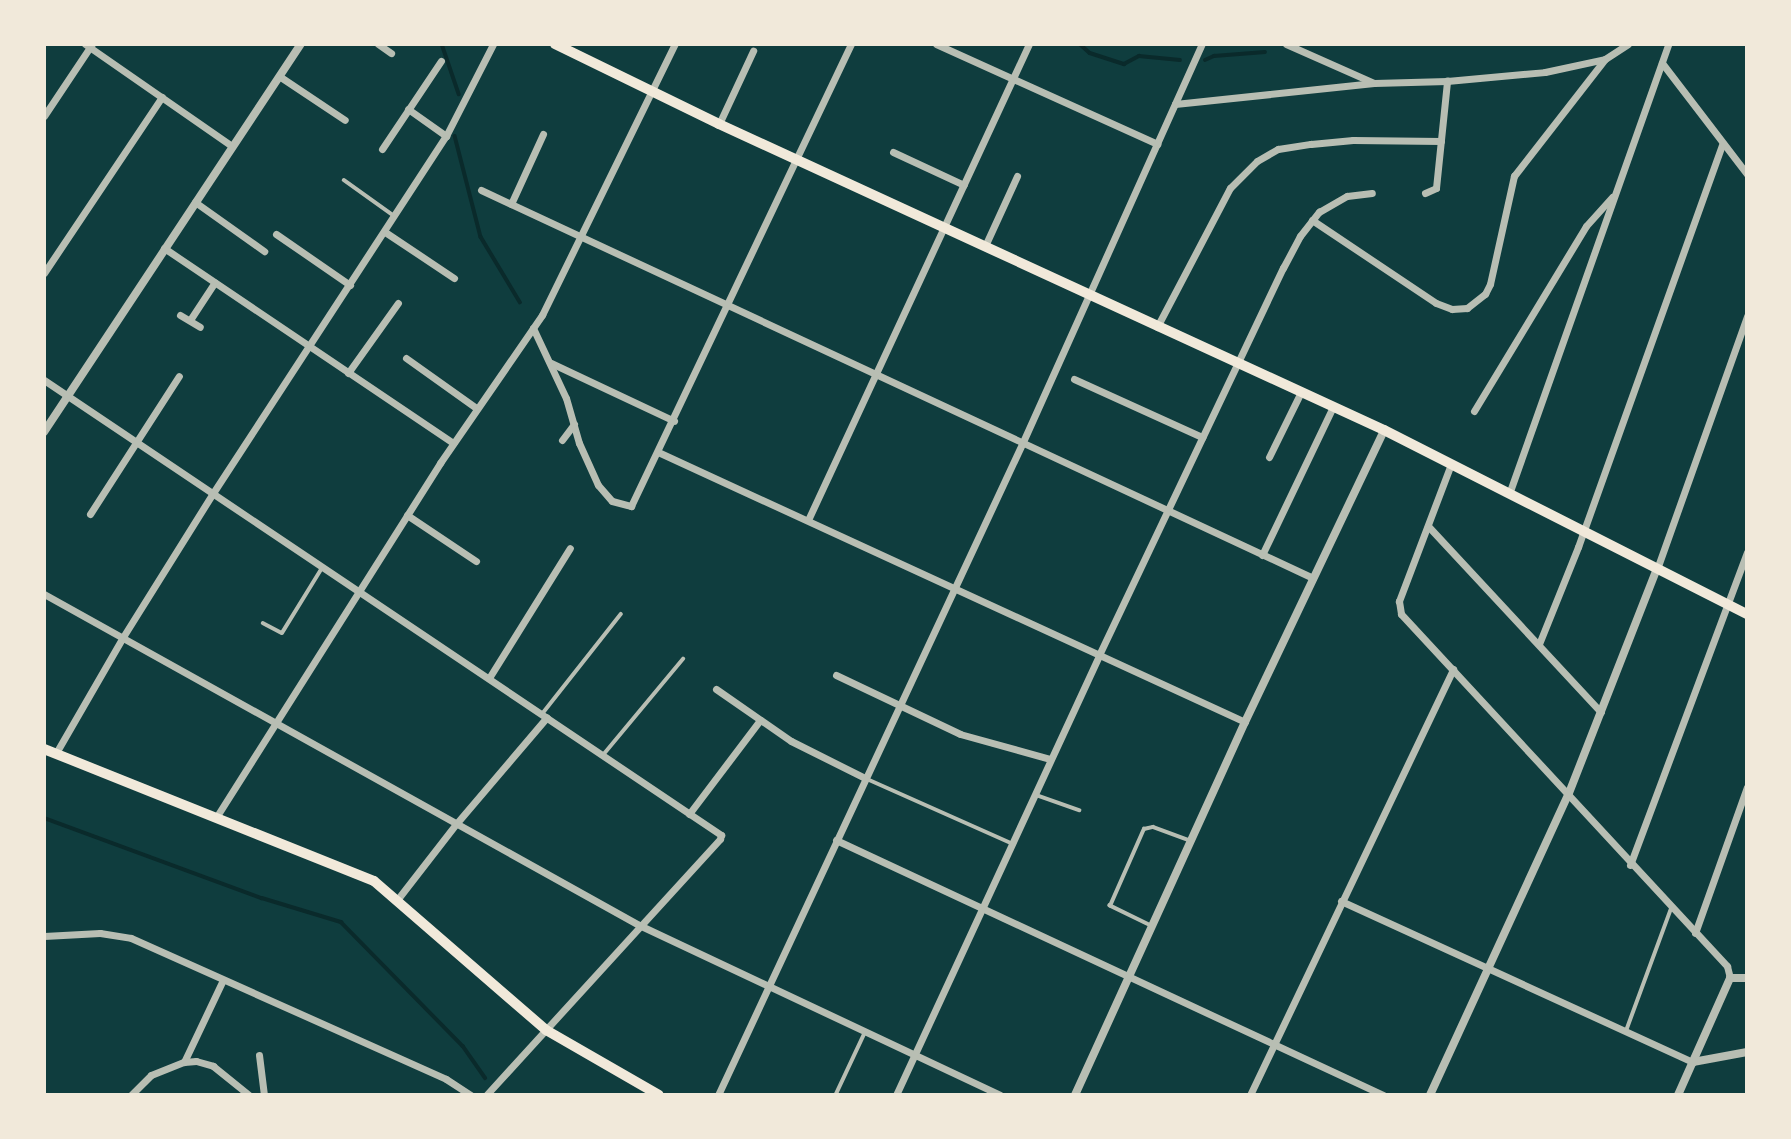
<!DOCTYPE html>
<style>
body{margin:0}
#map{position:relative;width:1791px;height:1139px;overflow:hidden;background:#0f3d3e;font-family:Bitter,serif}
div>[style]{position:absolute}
.stream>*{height:3.5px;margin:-1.75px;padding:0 1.75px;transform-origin:1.75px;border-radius:1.75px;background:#0a2a2b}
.service>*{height:3.5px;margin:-1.75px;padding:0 1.75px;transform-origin:1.75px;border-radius:1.75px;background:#b8beb3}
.minor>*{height:7px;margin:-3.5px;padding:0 3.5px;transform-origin:3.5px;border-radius:3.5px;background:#b8beb3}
.tertiary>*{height:8px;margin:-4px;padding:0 4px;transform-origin:4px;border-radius:4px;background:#b8beb3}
.secondary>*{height:10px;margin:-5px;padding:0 5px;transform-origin:5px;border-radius:5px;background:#f1e9da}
span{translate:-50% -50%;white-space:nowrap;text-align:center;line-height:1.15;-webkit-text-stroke:5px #f1e9da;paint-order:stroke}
.frame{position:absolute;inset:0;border:46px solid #f1e9da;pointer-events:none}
</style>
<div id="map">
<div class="stream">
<div style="left:442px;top:44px;width:53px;rotate:71.2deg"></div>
<div style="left:1080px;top:44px;width:13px;rotate:42deg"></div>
<div style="left:1090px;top:53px;width:36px;rotate:18deg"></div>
<div style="left:1124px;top:64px;width:17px;rotate:-28deg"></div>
<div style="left:1139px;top:56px;width:41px;rotate:5.6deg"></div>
<div style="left:1205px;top:60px;width:10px;rotate:-24deg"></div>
<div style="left:1214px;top:56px;width:51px;rotate:-4.5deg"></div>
<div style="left:455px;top:136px;width:104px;rotate:75.6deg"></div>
<div style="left:481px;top:237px;width:76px;rotate:59deg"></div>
<div style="left:44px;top:818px;width:232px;rotate:20.2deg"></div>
<div style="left:262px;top:898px;width:83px;rotate:16.9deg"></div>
<div style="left:341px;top:922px;width:174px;rotate:45.5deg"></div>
<div style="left:463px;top:1046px;width:39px;rotate:55deg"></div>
</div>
<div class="service">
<div style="left:344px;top:180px;width:60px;rotate:35.5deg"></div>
<div style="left:263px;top:623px;width:21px;rotate:28deg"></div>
<div style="left:282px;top:633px;width:76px;rotate:-58.4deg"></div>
<div style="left:542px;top:714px;width:127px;rotate:-51.7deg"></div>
<div style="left:603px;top:755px;width:125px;rotate:-50.2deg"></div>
<div style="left:865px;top:778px;width:160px;rotate:24deg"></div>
<div style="left:1036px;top:795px;width:46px;rotate:19.2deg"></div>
<div style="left:1151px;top:926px;width:46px;rotate:-154deg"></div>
<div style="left:1110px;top:906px;width:84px;rotate:-66.2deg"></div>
<div style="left:1144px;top:829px;width:9px;rotate:-13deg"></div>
<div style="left:1153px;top:827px;width:40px;rotate:20.2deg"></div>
<div style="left:1626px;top:1031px;width:130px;rotate:-69.8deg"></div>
<div style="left:836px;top:1094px;width:68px;rotate:-64.9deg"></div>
</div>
<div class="minor">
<div style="left:85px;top:44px;width:179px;rotate:34.8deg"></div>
<div style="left:378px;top:44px;width:16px;rotate:35deg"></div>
<div style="left:936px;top:44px;width:243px;rotate:24.3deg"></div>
<div style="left:1286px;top:44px;width:96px;rotate:23.9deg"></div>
<div style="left:1662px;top:63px;width:140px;rotate:52.6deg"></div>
<div style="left:279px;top:76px;width:79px;rotate:33.7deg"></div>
<div style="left:1175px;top:104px;width:200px;rotate:-6deg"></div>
<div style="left:1374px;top:83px;width:73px;rotate:-1.6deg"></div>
<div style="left:1447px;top:81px;width:98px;rotate:-5.2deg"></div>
<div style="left:1545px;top:72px;width:61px;rotate:-12.2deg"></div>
<div style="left:408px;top:109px;width:47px;rotate:35.4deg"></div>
<div style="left:44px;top:116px;width:87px;rotate:-56.3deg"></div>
<div style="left:719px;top:124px;width:81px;rotate:-65deg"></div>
<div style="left:382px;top:149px;width:106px;rotate:-56.2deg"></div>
<div style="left:893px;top:152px;width:78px;rotate:24.9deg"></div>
<div style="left:481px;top:190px;width:918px;rotate:25deg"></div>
<div style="left:1425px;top:193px;width:12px;rotate:-24deg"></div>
<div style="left:1436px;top:188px;width:108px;rotate:-84.1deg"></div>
<div style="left:195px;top:202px;width:85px;rotate:35.4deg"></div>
<div style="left:511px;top:204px;width:77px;rotate:-65.4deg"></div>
<div style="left:1312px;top:220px;width:149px;rotate:33.8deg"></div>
<div style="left:1436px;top:303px;width:17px;rotate:21deg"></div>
<div style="left:1452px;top:309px;width:15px;rotate:-4deg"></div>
<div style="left:1467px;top:308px;width:23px;rotate:-38deg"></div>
<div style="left:1485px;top:294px;width:11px;rotate:-63deg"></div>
<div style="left:1490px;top:284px;width:111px;rotate:-77.5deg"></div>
<div style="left:1514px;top:176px;width:148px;rotate:-52.1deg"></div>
<div style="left:1605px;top:59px;width:27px;rotate:-33deg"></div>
<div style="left:385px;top:232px;width:83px;rotate:33.7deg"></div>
<div style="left:276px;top:234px;width:90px;rotate:34.6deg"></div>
<div style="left:985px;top:246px;width:77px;rotate:-65.4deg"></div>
<div style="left:164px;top:248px;width:349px;rotate:34deg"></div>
<div style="left:44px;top:273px;width:212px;rotate:-56.2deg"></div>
<div style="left:180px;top:315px;width:23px;rotate:31deg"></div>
<div style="left:190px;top:320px;width:45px;rotate:-56.7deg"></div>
<div style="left:1157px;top:327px;width:157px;rotate:-62.3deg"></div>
<div style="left:1230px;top:188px;width:38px;rotate:-45deg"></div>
<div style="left:1257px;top:161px;width:24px;rotate:-30deg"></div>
<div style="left:1278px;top:149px;width:33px;rotate:-9deg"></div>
<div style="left:1311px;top:144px;width:42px;rotate:-5.4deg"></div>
<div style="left:1353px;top:140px;width:88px;rotate:0.7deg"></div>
<div style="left:533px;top:328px;width:77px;rotate:64.8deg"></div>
<div style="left:566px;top:398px;width:47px;rotate:73.9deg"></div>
<div style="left:579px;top:443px;width:46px;rotate:65.7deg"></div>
<div style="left:598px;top:485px;width:21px;rotate:49deg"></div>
<div style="left:612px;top:501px;width:20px;rotate:15deg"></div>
<div style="left:631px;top:506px;width:512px;rotate:-64.54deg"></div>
<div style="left:406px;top:358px;width:86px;rotate:35.5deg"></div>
<div style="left:551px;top:363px;width:136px;rotate:25.2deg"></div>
<div style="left:348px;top:373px;width:86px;rotate:-54.5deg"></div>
<div style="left:1074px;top:379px;width:141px;rotate:24.4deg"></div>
<div style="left:44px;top:380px;width:816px;rotate:33.9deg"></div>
<div style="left:721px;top:835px;width:4px;rotate:104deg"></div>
<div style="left:720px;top:839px;width:347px;rotate:132.4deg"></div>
<div style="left:1474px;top:411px;width:216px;rotate:-58.8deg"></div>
<div style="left:1586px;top:226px;width:39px;rotate:-48deg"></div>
<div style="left:562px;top:440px;width:20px;rotate:-53deg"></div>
<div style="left:658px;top:452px;width:646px;rotate:24.7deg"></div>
<div style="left:1269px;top:457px;width:72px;rotate:-63.8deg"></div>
<div style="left:1451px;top:464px;width:147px;rotate:110.8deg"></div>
<div style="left:1399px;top:601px;width:13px;rotate:81deg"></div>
<div style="left:1401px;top:614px;width:480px;rotate:47.2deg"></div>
<div style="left:1727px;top:966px;width:12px;rotate:76deg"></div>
<div style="left:1509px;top:494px;width:477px;rotate:-70.5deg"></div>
<div style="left:90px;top:514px;width:164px;rotate:-57.2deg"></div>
<div style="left:407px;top:515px;width:83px;rotate:33.7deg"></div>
<div style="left:808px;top:520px;width:525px;rotate:-65.1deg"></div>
<div style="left:1428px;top:526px;width:254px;rotate:47.1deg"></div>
<div style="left:1262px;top:555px;width:164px;rotate:-64.4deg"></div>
<div style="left:1657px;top:569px;width:269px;rotate:-70.4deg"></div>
<div style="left:44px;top:594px;width:681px;rotate:29.09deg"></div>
<div style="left:639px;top:925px;width:399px;rotate:25.2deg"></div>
<div style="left:1539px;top:644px;width:105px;rotate:-68.1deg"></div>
<div style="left:1578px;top:547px;width:429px;rotate:-70.3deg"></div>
<div style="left:836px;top:675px;width:137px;rotate:25.4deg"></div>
<div style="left:960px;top:734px;width:93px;rotate:15.5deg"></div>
<div style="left:489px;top:678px;width:153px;rotate:-58.1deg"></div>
<div style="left:716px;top:689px;width:91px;rotate:34.7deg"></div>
<div style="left:791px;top:741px;width:83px;rotate:26.6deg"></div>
<div style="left:56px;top:753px;width:134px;rotate:-60deg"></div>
<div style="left:123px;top:637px;width:170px;rotate:-58deg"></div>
<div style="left:213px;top:493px;width:426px;rotate:-56.9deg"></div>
<div style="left:446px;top:136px;width:103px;rotate:-62.9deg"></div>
<div style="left:689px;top:814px;width:118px;rotate:-52.9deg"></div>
<div style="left:217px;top:816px;width:418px;rotate:-57.7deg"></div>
<div style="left:440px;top:463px;width:180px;rotate:-55.4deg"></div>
<div style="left:542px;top:315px;width:302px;rotate:-63.9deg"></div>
<div style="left:836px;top:840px;width:604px;rotate:24.99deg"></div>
<div style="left:1630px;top:865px;width:334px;rotate:-69.5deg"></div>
<div style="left:397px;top:900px;width:96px;rotate:-52.2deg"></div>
<div style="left:456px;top:824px;width:140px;rotate:-49.6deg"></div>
<div style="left:1341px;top:901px;width:387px;rotate:24.6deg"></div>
<div style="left:1695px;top:933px;width:155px;rotate:-70.4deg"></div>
<div style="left:44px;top:936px;width:56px;rotate:-3.1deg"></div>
<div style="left:100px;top:933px;width:31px;rotate:9deg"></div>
<div style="left:131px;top:938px;width:345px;rotate:24.1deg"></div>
<div style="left:446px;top:1079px;width:30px;rotate:33deg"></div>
<div style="left:259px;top:1055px;width:40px;rotate:82.9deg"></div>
<div style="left:184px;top:1062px;width:91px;rotate:-64.6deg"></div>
<div style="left:131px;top:1095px;width:28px;rotate:-45deg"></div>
<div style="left:151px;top:1075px;width:35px;rotate:-22deg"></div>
<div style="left:184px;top:1062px;width:12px;rotate:-5deg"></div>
<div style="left:196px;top:1061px;width:18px;rotate:16deg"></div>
<div style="left:213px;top:1066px;width:46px;rotate:38.9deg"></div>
<div style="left:718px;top:1095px;width:718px;rotate:-64.97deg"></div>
<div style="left:1022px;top:444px;width:439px;rotate:-65.8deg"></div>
<div style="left:896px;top:1095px;width:485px;rotate:-65.2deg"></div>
<div style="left:1099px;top:655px;width:429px;rotate:-64.6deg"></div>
<div style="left:1283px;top:268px;width:36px;rotate:-62deg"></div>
<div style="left:1300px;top:236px;width:31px;rotate:-52deg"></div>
<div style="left:1319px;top:212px;width:32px;rotate:-30deg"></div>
<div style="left:1347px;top:196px;width:25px;rotate:-7deg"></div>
<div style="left:1250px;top:1095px;width:472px;rotate:-64.5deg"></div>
</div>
<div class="tertiary">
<div style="left:44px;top:432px;width:465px;rotate:-56.5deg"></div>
<div style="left:1693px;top:1062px;width:55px;rotate:-10.5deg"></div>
<div style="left:1075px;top:1095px;width:410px;rotate:-65.5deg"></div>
<div style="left:1245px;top:722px;width:323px;rotate:-64.5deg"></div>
<div style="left:1430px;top:1095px;width:332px;rotate:-65.3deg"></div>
<div style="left:1569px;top:793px;width:241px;rotate:-68.6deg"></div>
<div style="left:1678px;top:1095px;width:128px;rotate:-66deg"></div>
<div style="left:1730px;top:978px;width:17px"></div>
</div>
<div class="secondary">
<div style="left:555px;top:44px;width:182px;rotate:26deg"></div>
<div style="left:719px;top:124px;width:732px;rotate:24.71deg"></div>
<div style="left:1384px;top:430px;width:407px;rotate:26.9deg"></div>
<div style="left:44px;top:749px;width:355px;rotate:21.8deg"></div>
<div style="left:374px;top:881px;width:228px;rotate:40.9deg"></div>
<div style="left:546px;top:1030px;width:130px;rotate:29.9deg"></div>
</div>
<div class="frame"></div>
</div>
